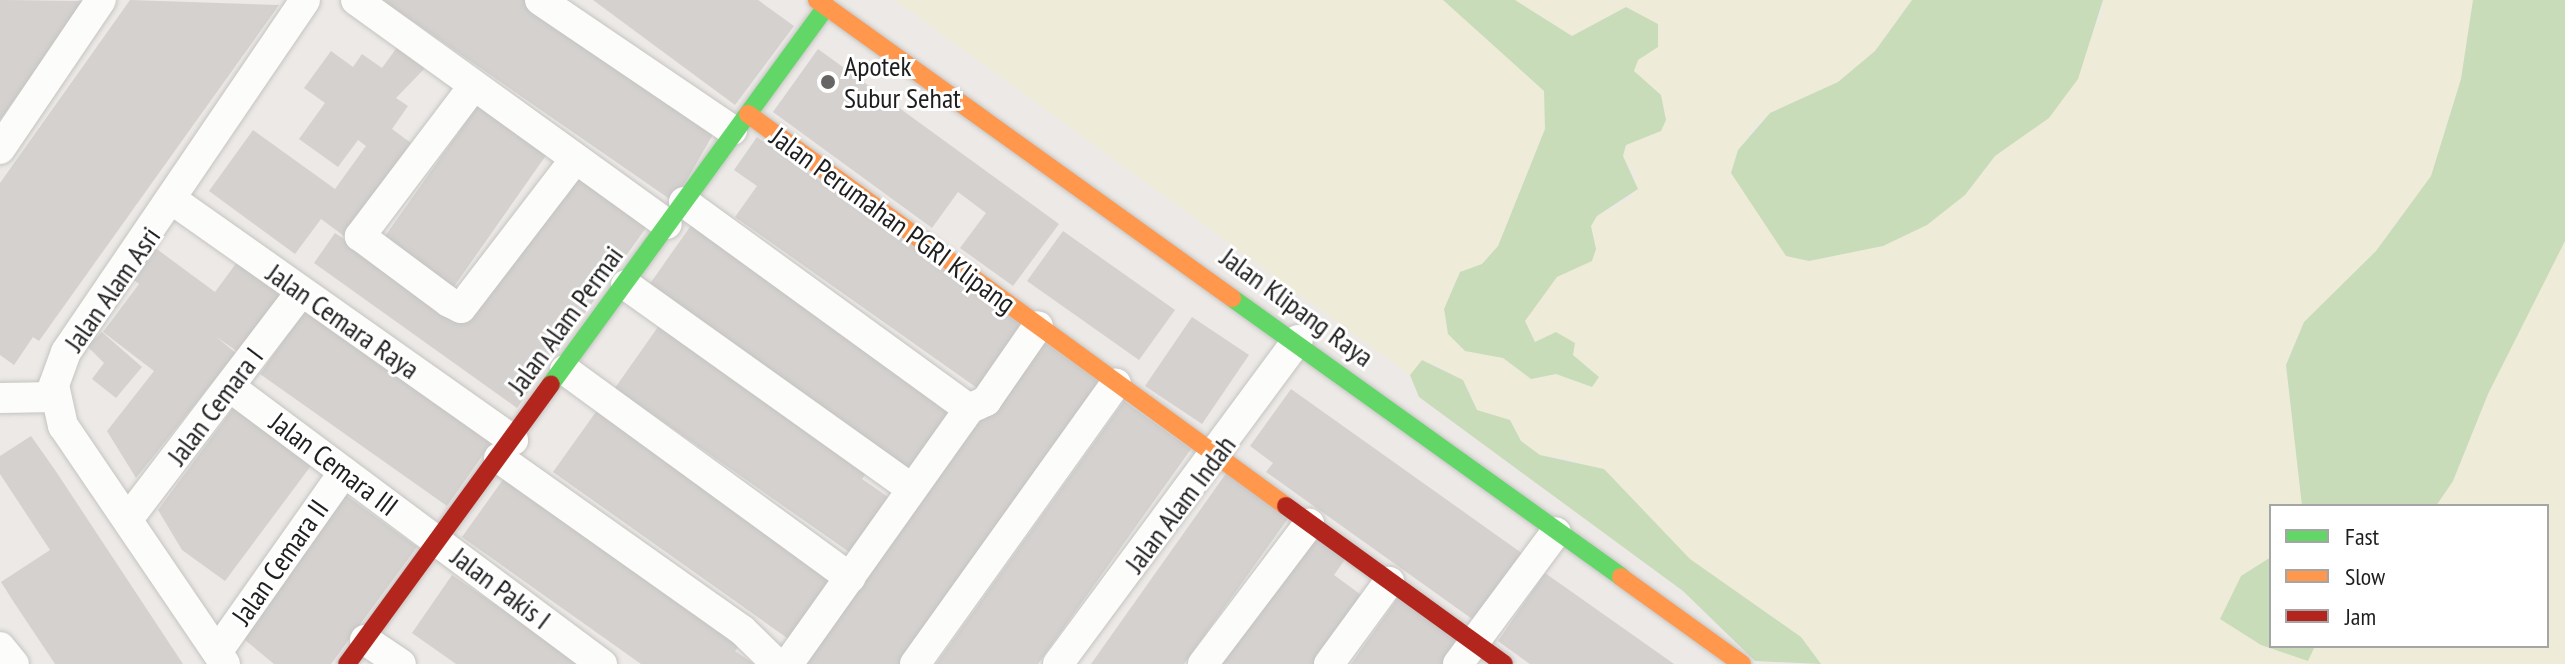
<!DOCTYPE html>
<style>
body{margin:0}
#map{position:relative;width:2565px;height:664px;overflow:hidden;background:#ece9e6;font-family:"PT Sans Narrow",sans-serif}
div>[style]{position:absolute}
.farmland>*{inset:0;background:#eeecd8}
.forest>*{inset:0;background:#c9dcb9}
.building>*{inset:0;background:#d4d1cf}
.roads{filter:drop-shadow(0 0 2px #c5c4c2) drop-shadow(0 0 2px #c5c4c2)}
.street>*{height:30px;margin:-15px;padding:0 15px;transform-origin:15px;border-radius:15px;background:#fcfcfb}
.fast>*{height:18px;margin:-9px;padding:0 9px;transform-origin:9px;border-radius:9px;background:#63d668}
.slow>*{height:18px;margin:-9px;padding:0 9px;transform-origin:9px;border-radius:9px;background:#ff974d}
.jam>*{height:18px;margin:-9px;padding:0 9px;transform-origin:9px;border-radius:9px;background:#b3261e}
.dots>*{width:22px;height:22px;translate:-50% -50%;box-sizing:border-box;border:4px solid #fff;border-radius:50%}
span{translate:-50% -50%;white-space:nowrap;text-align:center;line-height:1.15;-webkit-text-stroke:6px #fff;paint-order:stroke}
.poi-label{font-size:28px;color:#1e1e1e}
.left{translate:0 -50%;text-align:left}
.street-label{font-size:28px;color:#1e1e1e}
.legend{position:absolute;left:2269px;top:504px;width:280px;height:144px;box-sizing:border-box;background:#fff;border:2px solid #a5a5a5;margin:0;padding:10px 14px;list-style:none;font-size:24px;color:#1e1e1e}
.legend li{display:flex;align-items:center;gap:16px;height:40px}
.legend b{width:40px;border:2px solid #a5a5a5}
</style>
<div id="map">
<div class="farmland">
<div style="clip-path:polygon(895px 0,1443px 0,1544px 90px,1545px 129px,1498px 246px,1482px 264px,1465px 351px,1503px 358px,1531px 379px,1556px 374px,1592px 386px,1535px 342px,1525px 321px,1557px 277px,1592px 261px,1591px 226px,1597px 216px,1631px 198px,1636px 177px,1623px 157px,1626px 145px,1661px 131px,1661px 95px,1634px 71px,1638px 60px,1658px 47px,1572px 36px,1515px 0,1912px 0,1875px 51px,1838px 82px,1770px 113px,1752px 129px,1731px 173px,1965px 195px,1995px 156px,2049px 118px,2102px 13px,2103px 0,2473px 0,2461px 79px,2431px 176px,2376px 251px,2304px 322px,2286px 365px,2302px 506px,2271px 506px,2271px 557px,2241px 576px,2261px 645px,2308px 660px,2315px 646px,2547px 646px,2547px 506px,2436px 506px,2453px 481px,2488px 394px,2565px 241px,2565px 664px,1821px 664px,1801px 637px,1690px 559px,1622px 488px,1574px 459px,1540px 455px,1521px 441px,1510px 420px,1477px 410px,1469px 389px,1441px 367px,1422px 360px,1410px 375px)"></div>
</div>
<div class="forest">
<div style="clip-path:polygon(1443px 0,1515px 0,1572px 36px,1626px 7px,1658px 24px,1658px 47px,1638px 60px,1634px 71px,1661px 95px,1666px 120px,1661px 131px,1626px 145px,1623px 156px,1638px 189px,1597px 216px,1591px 226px,1596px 249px,1592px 261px,1557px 277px,1525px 321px,1535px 342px,1556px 332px,1575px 343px,1573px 355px,1599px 377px,1592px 387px,1556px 374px,1531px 379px,1503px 358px,1465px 351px,1448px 334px,1444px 309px,1460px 272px,1482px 264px,1498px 246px,1545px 129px,1544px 91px)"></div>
<div style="clip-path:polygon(1912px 0,2103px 0,2078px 79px,2049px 118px,1995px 156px,1965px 195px,1927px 225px,1883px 246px,1809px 261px,1786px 256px,1731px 173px,1738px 150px,1770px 113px,1838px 82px,1875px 51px)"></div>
<div style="clip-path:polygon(2473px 0,2565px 0,2565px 241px,2488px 394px,2453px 481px,2436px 506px,2302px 506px,2286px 365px,2304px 322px,2376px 251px,2431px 176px,2461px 79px)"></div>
<div style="clip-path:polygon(1422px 360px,1463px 380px,1477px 410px,1510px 420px,1521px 441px,1540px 455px,1604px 469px,1690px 559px,1801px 637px,1821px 664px,1755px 661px,1683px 591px,1419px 397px,1410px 375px)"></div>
<div style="clip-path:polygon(2271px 557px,2271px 646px,2315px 646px,2308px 661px,2261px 645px,2220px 619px,2241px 576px)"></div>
</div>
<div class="building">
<div style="clip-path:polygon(0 0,85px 1px,0 120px)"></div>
<div style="clip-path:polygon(130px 0,279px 5px,39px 341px,33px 337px,14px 365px,0 355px,0 183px)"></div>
<div style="clip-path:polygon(382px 0,525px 0,715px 131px,674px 202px)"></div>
<div style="clip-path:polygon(593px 0,758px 0,794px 26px,735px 105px)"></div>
<div style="clip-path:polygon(398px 46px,426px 67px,396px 98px,408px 106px,392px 129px,411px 143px,344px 236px,321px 219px,295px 254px,209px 191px,253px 130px,335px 189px,366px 146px,358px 140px,338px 167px,299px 139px,325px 103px,304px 88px,331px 51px,353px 67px,362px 54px,382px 68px)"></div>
<div style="clip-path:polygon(818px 49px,1059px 224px,1013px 286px,960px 248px,986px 213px,958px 192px,932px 228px,773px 112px)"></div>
<div style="clip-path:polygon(480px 102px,549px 151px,453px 288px,383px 239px)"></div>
<div style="clip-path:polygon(757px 137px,1022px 324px,977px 388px,735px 217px,757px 186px,734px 170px)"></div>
<div style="clip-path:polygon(574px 172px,648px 225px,517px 408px,314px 263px,335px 233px,467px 322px)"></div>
<div style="clip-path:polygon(692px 224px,955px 410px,909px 474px,647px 288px)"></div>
<div style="clip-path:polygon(1063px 231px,1175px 310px,1139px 360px,1027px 281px)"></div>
<div style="clip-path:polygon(154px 247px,215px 292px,243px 254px,287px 287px,238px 352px,215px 336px,236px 353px,136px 478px,107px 431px,154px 371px,103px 332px,139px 284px,131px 278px)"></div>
<div style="clip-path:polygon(305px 310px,492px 442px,447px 506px,260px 374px)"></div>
<div style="clip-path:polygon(1192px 317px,1249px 355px,1202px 424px,1145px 386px)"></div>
<div style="clip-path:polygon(660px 324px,869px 470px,862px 479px,891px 499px,852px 554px,615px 388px)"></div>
<div style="clip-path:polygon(102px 332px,142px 367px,116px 398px,92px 379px,104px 363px,87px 346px)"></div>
<div style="clip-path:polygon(1037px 337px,1104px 385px,905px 664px,803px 664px)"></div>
<div style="clip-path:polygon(1291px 389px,1523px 554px,1475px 621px,1266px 472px,1273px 463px,1250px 446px)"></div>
<div style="clip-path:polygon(1124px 401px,1191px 449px,1038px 664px,936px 664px)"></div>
<div style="clip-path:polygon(238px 402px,316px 459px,225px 581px,182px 550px,158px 510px)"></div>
<div style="clip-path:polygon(598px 409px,832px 580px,790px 640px,553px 472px)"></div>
<div style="clip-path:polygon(31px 436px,55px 470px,183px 664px,55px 664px,13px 601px,1px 582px,50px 550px,0 474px,0 456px)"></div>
<div style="clip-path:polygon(1227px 472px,1289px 517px,1184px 664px,1091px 664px)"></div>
<div style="clip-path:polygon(507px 474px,743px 640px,735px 651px,754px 664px,641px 664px,462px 537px)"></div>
<div style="clip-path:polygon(343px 493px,417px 547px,331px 664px,274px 664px,239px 635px)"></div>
<div style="clip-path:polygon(1315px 535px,1346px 558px,1334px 575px,1364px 597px,1315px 664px,1221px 664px)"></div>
<div style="clip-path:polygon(1545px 573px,1674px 664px,1530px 664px,1498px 641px)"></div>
<div style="clip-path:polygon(452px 575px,582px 664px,456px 664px,412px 633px)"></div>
<div style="clip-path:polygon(1398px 598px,1460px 643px,1444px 664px,1351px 664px)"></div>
</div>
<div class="roads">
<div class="street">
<div style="left:356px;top:0;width:383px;rotate:35.8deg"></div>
<div style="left:540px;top:0;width:232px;rotate:34.1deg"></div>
<div style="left:472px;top:88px;width:186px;rotate:127.1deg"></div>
<div style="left:360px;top:236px;width:111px;rotate:36.6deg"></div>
<div style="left:449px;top:302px;width:13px;rotate:27deg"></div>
<div style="left:461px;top:308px;width:185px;rotate:-52.5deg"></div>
<div style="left:0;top:149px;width:180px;rotate:-55.9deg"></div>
<div style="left:174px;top:201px;width:415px;rotate:35.2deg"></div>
<div style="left:684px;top:202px;width:352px;rotate:36deg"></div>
<div style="left:626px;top:285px;width:350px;rotate:35.5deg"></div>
<div style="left:565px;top:370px;width:353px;rotate:36.1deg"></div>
<div style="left:230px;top:387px;width:464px;rotate:36.7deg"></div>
<div style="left:0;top:398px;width:54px;rotate:-1.1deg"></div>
<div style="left:499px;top:458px;width:298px;rotate:35.3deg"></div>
<div style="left:742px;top:630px;width:49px;rotate:44.2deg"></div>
<div style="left:128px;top:519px;width:285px;rotate:-52.7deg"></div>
<div style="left:365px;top:640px;width:43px;rotate:33.7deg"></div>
<div style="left:0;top:647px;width:22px;rotate:51deg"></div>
<div style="left:217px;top:652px;width:220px;rotate:-54.8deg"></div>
<div style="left:225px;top:664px;width:288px;rotate:-124.2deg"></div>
<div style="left:63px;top:426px;width:42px;rotate:-102.4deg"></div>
<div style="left:54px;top:385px;width:35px;rotate:-70deg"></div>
<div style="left:66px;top:352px;width:425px;rotate:-55.8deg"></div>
<div style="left:788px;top:664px;width:313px;rotate:-54.6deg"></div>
<div style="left:969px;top:409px;width:19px;rotate:-25deg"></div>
<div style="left:986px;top:401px;width:91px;rotate:-55.3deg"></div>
<div style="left:915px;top:664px;width:345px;rotate:-54.4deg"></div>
<div style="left:1058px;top:664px;width:403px;rotate:-53.5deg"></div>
<div style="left:1203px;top:664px;width:176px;rotate:-52.9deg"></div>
<div style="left:1329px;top:664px;width:102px;rotate:-53.8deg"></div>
<div style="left:1458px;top:664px;width:164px;rotate:-53.4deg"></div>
</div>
<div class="fast">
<div style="left:1232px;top:298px;width:479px;rotate:35.6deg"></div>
<div style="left:551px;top:384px;width:467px;rotate:-53.9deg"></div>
</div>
<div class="slow">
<div style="left:817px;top:0;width:511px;rotate:35.68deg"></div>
<div style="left:748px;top:114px;width:666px;rotate:36.08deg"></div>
<div style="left:1621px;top:577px;width:149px;rotate:35.7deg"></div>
</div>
<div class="jam">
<div style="left:1286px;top:506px;width:269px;rotate:35.9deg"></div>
<div style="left:347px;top:664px;width:346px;rotate:-53.9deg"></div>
</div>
</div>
<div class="dots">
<div style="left:828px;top:82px;background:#666564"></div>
</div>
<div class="poi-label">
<span class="left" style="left:844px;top:82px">Apotek<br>Subur Sehat</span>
</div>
<div class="street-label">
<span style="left:893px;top:220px;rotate:36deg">Jalan Perumahan PGRI Klipang</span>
<span style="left:112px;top:289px;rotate:-55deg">Jalan Alam Asri</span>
<span style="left:1297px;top:307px;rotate:36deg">Jalan Klipang Raya</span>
<span style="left:565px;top:320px;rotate:-54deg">Jalan Alam Permai</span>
<span style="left:343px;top:321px;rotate:35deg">Jalan Cemara Raya</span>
<span style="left:215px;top:406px;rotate:-53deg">Jalan Cemara I</span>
<span style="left:334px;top:464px;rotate:37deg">Jalan Cemara III</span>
<span style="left:1180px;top:504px;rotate:-53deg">Jalan Alam Indah</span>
<span style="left:280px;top:562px;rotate:-55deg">Jalan Cemara II</span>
<span style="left:501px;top:588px;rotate:37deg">Jalan Pakis I</span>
</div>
<ul class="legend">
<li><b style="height:10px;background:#63d668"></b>Fast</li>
<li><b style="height:10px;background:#ff974d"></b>Slow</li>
<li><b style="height:10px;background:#b3261e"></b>Jam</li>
</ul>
</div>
